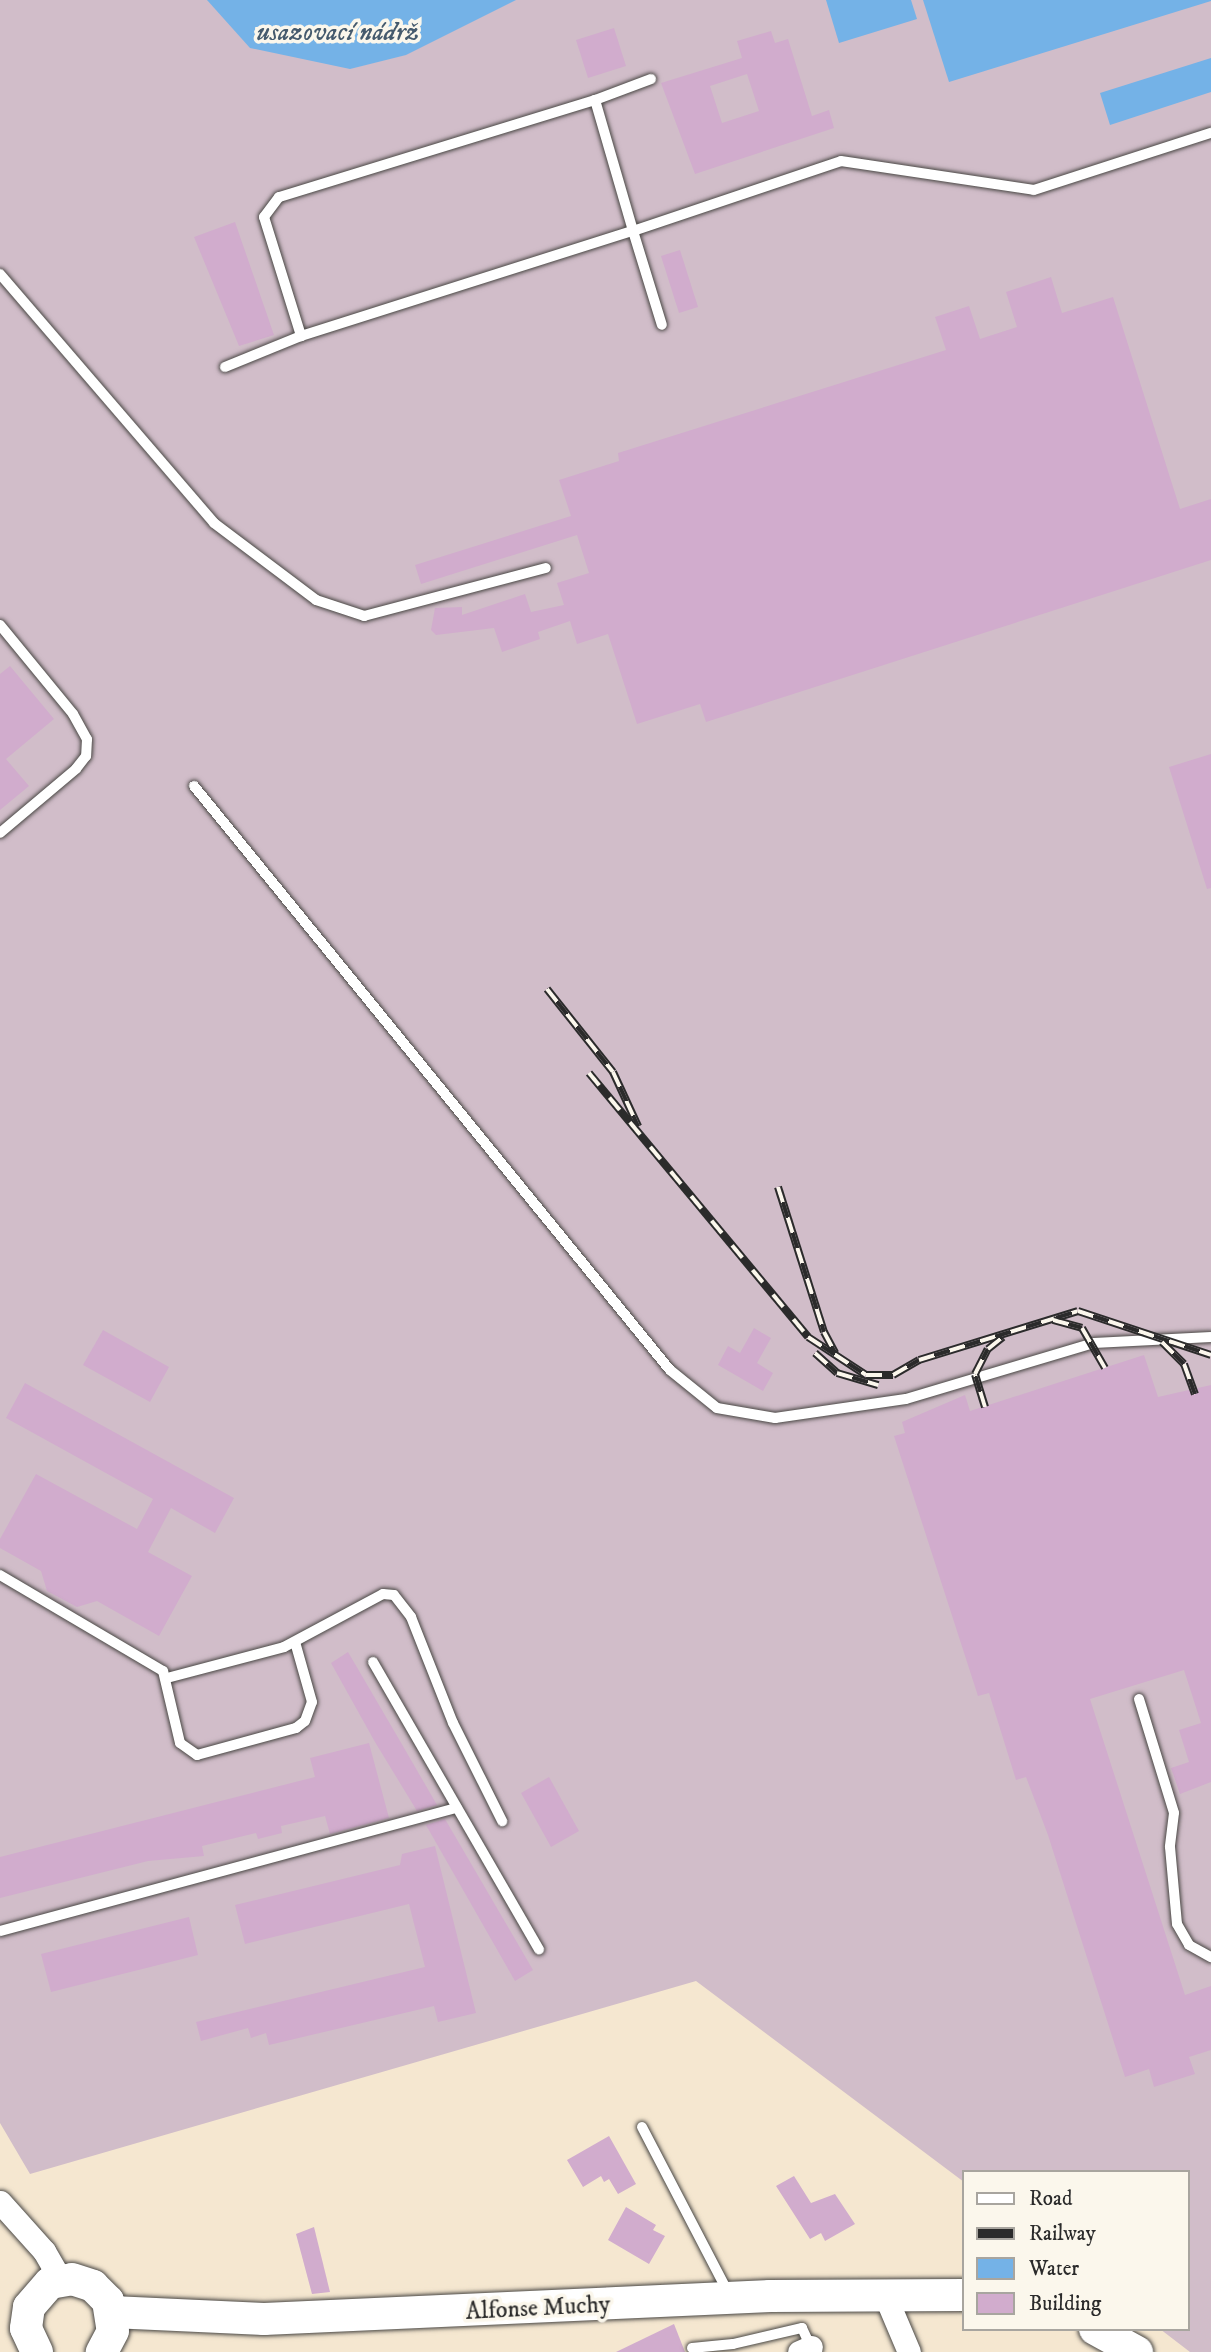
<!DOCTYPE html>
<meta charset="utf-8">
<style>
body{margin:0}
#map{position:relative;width:1211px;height:2352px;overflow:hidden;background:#f5e7d0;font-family:"IM FELL DW Pica",serif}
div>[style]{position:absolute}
.industrial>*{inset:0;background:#d1bdc9}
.water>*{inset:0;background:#74b2e7}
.building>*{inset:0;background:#d1accd}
.roads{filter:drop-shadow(0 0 2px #494744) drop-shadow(0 0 2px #494744)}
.lane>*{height:10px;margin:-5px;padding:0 5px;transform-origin:5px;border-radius:5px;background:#fff}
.street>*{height:23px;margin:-11.5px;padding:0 11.5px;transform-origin:11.5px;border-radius:11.5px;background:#fff}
.secondary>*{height:32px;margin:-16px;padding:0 16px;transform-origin:16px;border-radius:16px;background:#fff}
.rail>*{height:8px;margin-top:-4px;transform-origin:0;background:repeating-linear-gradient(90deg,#fbf7ec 0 16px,#2b2b2b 0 32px);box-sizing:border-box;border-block:2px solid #2b2b2b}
span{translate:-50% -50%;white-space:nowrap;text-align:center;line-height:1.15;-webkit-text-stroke:7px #fbf7ec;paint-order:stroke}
.street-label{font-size:24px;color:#2b2b2b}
.water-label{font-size:26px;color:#455a6d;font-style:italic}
.legend{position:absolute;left:962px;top:2170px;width:228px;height:161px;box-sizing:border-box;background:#fbf7ec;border:2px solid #a8a59f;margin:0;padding:9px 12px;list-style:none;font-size:21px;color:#2b2b2b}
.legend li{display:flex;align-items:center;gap:14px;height:35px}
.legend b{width:35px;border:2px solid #a8a59f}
</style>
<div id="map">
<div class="industrial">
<div style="clip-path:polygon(0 0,1211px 0,1211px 2352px,1190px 2352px,1160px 2329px,1188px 2329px,1188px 2172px,964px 2172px,964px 2182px,696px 1981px,30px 2174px,0 2123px)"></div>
</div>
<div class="water">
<div style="clip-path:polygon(207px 0,516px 0,406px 55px,350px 69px,250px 48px)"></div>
<div style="clip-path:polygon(826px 0,911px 0,917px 19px,839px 43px)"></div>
<div style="clip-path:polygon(923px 0,1211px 0,1211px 1px,949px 82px)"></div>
<div style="clip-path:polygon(1211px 58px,1211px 92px,1110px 125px,1100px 93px)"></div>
</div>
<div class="building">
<div style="clip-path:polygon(614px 28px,626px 66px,588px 78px,576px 40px)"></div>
<div style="clip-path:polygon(evenodd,771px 31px,775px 43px,788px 39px,812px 116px,829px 110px,834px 128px,695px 174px,661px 83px,742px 58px,737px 41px,771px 31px,747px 74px,759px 111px,722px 123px,710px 86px,747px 74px)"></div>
<div style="clip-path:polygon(235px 222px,274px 335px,239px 346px,194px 237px)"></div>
<div style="clip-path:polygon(680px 250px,698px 307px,679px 313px,661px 256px)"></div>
<div style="clip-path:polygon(1051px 277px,1062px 313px,1113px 297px,1180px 509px,1211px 499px,1211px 560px,706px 722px,700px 704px,637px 724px,608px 634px,577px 644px,570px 621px,538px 632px,540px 639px,502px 652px,494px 628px,436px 635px,431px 630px,435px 608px,462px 607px,462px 615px,525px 594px,531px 612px,564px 605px,557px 583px,589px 573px,577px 535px,421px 584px,415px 565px,571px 516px,559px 480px,619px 461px,618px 453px,946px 350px,935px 317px,969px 306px,980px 339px,1017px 327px,1006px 292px)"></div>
<div style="clip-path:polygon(10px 666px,54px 719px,6px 759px,29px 786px,0 810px,0 674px)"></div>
<div style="clip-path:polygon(1211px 754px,1211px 888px,1207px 889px,1169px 767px)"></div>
<div style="clip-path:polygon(754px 1328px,771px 1338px,757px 1363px,773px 1373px,763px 1391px,718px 1365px,728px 1346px,740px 1353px)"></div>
<div style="clip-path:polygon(103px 1330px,169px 1367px,150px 1402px,83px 1365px)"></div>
<div style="clip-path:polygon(1144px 1355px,1158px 1397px,1211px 1385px,1211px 1782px,1180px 1794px,1171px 1768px,1189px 1762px,1179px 1730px,1201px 1723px,1184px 1670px,1090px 1699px,1185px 1995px,1211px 1986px,1211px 2050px,1189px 2057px,1195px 2074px,1154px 2087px,1149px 2069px,1125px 2077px,1048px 1835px,1026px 1777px,1016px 1780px,989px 1693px,978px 1696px,894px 1436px,905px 1433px,902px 1422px,965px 1395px,970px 1411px)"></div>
<div style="clip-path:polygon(25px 1383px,234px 1498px,215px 1533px,171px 1508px,148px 1552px,192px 1576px,159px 1636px,97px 1601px,77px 1607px,47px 1591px,41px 1571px,0 1548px,0 1539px,36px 1474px,137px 1529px,153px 1499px,6px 1418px)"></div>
<div style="clip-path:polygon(348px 1652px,400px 1741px,437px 1805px,417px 1811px,375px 1742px,331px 1663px)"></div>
<div style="clip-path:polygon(369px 1743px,389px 1818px,330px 1834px,325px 1816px,281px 1826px,282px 1833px,258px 1839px,256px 1833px,202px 1846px,204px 1856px,148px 1861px,0 1898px,0 1857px,315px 1777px,310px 1758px)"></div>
<div style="clip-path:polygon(549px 1777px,579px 1831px,551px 1847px,521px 1793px)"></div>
<div style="clip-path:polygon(445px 1819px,533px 1970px,515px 1981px,426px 1825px)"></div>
<div style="clip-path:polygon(435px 1846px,476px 2013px,438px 2022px,434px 2006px,269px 2045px,266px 2033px,251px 2038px,248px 2028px,201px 2041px,196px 2022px,425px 1967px,409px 1904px,245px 1944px,235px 1905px,400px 1865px,402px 1854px)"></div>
<div style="clip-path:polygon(189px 1917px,198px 1955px,51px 1992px,41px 1954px)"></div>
<div style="clip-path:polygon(609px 2136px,636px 2184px,618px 2194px,609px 2179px,604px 2182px,601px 2176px,583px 2187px,567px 2160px)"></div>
<div style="clip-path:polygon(794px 2176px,811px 2203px,835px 2194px,855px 2224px,825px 2241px,821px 2233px,810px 2239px,776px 2186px)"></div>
<div style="clip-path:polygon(626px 2207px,656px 2225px,653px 2230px,665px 2236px,649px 2264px,608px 2240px)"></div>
<div style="clip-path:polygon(314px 2227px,330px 2292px,312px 2294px,296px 2234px)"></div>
<div style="clip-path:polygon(674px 2324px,685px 2352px,616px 2352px)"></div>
</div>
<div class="roads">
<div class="lane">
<div style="left:651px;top:79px;width:60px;rotate:159.4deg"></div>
<div style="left:595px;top:100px;width:331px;rotate:162.9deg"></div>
<div style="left:279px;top:197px;width:25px;rotate:127deg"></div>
<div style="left:264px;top:217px;width:125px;rotate:72.7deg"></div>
<div style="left:301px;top:336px;width:348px;rotate:-17.6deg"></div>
<div style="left:633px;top:231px;width:98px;rotate:72.9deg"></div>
<div style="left:595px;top:100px;width:136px;rotate:73.8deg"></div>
<div style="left:633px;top:231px;width:219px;rotate:-18.6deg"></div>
<div style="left:841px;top:161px;width:195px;rotate:8.5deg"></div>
<div style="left:1034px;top:190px;width:186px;rotate:-17.9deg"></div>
<div style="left:0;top:274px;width:328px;rotate:49.3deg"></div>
<div style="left:214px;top:523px;width:128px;rotate:37deg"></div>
<div style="left:316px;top:600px;width:51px;rotate:18.4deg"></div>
<div style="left:364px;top:616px;width:188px;rotate:-14.8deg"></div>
<div style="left:225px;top:367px;width:82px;rotate:-22.2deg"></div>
<div style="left:0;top:625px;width:115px;rotate:50.6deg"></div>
<div style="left:73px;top:714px;width:29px;rotate:61deg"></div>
<div style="left:87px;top:739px;width:17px;rotate:93deg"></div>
<div style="left:86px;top:756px;width:16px;rotate:128deg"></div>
<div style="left:76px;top:769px;width:99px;rotate:139.9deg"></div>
<div style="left:194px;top:786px;width:753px;rotate:50.82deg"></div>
<div style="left:670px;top:1370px;width:60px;rotate:39deg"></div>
<div style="left:717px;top:1408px;width:59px;rotate:9.8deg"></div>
<div style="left:775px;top:1418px;width:132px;rotate:-8.3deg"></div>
<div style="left:906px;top:1399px;width:196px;rotate:-16.6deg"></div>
<div style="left:1094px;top:1343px;width:117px;rotate:-2.9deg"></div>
<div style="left:0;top:1575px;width:189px;rotate:30.5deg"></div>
<div style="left:163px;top:1671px;width:74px;rotate:76.7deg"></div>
<div style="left:180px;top:1743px;width:21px;rotate:35deg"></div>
<div style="left:197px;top:1755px;width:103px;rotate:-15.3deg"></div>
<div style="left:296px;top:1728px;width:11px;rotate:-38deg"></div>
<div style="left:305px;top:1721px;width:20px;rotate:-70deg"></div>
<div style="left:312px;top:1702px;width:62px;rotate:-105.8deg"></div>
<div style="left:373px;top:1662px;width:332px;rotate:60deg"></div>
<div style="left:167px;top:1678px;width:121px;rotate:-14.8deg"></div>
<div style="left:284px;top:1647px;width:112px;rotate:-28.2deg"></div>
<div style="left:383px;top:1594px;width:11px;rotate:5deg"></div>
<div style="left:394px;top:1595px;width:28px;rotate:52deg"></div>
<div style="left:411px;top:1617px;width:114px;rotate:68.4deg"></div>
<div style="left:453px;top:1723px;width:110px;rotate:63.4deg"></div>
<div style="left:1139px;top:1699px;width:119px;rotate:72.9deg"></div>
<div style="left:1174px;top:1813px;width:34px;rotate:97deg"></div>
<div style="left:1170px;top:1847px;width:77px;rotate:84.8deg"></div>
<div style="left:1177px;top:1924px;width:24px;rotate:60deg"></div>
<div style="left:1189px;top:1945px;width:25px;rotate:29deg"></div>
<div style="left:0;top:1931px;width:473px;rotate:-15.1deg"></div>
<div style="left:642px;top:2127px;width:186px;rotate:62.5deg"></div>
<div style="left:692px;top:2348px;width:41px;rotate:-5.6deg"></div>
<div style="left:733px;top:2344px;width:71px;rotate:-13.1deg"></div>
<div style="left:802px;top:2328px;width:21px;rotate:65deg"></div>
</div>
<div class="street">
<div style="left:0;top:2202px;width:66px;rotate:48.1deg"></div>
<div style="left:44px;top:2251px;width:34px;rotate:60deg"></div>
<div style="left:884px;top:2293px;width:64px;rotate:67deg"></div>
<div style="left:799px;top:2352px;width:13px;rotate:-23deg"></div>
</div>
<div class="secondary">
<div style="left:112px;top:2312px;width:152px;rotate:2.6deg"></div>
<div style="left:264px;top:2319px;width:507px;rotate:-2.6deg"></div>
<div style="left:770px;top:2296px;width:194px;rotate:-0.3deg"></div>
<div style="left:1095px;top:2329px;width:48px;rotate:28.7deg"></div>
<div style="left:37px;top:2352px;width:26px;rotate:-115deg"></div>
<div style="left:26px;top:2328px;width:21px;rotate:-82deg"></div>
<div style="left:29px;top:2307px;width:32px;rotate:-49deg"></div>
<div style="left:50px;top:2283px;width:22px;rotate:-10deg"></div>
<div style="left:72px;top:2279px;width:22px;rotate:18deg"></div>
<div style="left:93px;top:2286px;width:21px;rotate:45deg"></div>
<div style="left:108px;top:2301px;width:30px;rotate:81deg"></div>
<div style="left:113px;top:2331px;width:24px;rotate:118deg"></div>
</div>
</div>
<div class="rail">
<div style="left:547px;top:989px;width:106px;rotate:51.5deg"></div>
<div style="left:613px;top:1072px;width:60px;rotate:65.2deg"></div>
<div style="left:589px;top:1073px;width:343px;rotate:50.3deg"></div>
<div style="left:808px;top:1337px;width:69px;rotate:33.2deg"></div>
<div style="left:866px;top:1375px;width:27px"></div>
<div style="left:893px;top:1375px;width:30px;rotate:-30deg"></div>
<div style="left:919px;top:1360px;width:166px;rotate:-17.1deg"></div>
<div style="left:1078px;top:1311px;width:140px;rotate:18.3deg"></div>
<div style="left:778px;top:1187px;width:152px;rotate:72.4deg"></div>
<div style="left:824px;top:1332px;width:24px;rotate:62deg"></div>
<div style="left:1053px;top:1320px;width:30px;rotate:15deg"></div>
<div style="left:1082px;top:1328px;width:46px;rotate:60.1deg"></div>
<div style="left:1162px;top:1342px;width:31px;rotate:45deg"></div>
<div style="left:1184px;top:1364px;width:32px;rotate:70deg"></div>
<div style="left:815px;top:1353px;width:30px;rotate:42deg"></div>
<div style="left:837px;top:1373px;width:43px;rotate:16.3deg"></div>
<div style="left:985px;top:1407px;width:34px;rotate:-107deg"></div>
<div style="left:975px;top:1374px;width:28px;rotate:-63deg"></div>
<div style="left:988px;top:1349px;width:19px;rotate:-39deg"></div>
</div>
<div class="street-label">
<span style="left:538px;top:2309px;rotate:-3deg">Alfonse Muchy</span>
</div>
<div class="water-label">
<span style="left:338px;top:33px">usazovací nádrž</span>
</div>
<ul class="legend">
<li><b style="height:9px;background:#fff"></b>Road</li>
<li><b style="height:9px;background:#2b2b2b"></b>Railway</li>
<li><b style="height:19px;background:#74b2e7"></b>Water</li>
<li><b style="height:19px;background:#d1accd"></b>Building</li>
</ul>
</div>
